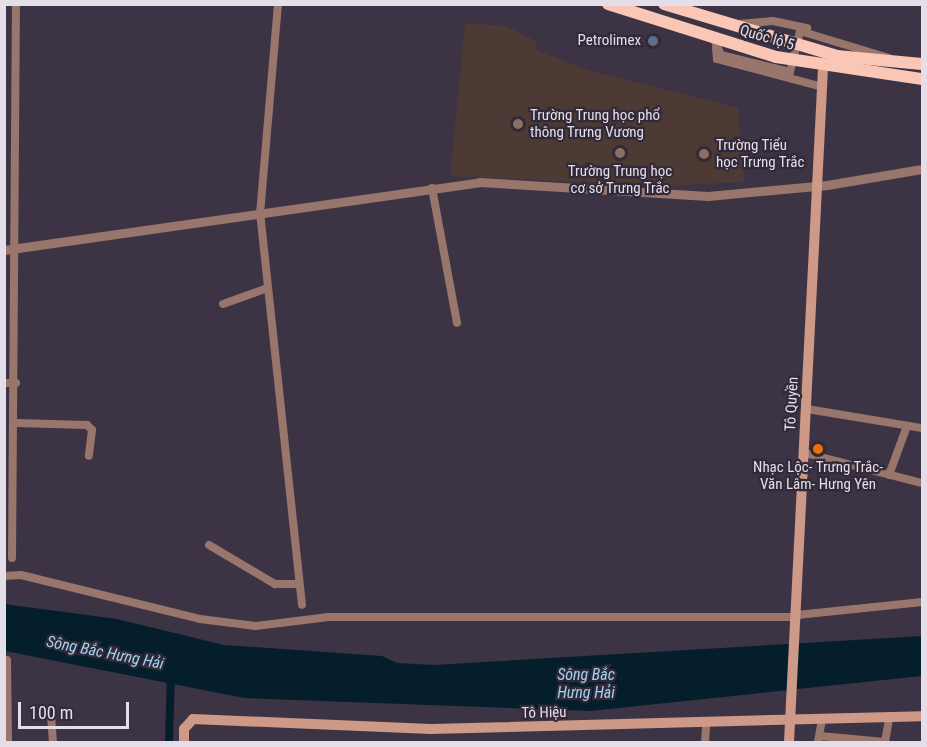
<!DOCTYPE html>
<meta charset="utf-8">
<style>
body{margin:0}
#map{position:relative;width:927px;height:747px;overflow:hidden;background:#3c3444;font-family:"Roboto Condensed",sans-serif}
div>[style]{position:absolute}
.education>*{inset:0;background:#4e3a35}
.water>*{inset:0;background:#041e2c}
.canal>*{height:8px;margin:-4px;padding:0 4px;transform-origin:4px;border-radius:4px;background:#041e2c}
.minor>*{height:8px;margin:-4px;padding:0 4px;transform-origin:4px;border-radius:4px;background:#98766b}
.tertiary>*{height:9px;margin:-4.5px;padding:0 4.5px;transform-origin:4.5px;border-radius:4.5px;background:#98766b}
.secondary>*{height:10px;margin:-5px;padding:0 5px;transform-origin:5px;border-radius:5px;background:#ce9987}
.trunk>*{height:12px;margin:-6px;padding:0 6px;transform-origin:6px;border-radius:6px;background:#fac6b5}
.dots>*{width:16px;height:16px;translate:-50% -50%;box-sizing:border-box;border:3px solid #322a39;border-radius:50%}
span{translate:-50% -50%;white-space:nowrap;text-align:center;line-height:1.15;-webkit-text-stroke:4.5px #322a39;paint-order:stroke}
.street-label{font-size:15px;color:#e4dee9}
.poi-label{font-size:15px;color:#e4dee9}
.right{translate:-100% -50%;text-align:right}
.left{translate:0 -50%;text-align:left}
.water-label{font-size:16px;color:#9dd3f4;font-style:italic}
.frame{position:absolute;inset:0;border:6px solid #e4dee9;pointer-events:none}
.scale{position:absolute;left:18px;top:702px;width:111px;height:27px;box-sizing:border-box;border:3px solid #e4dee9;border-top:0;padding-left:8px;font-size:18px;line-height:21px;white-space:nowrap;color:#e4dee9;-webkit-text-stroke:4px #322a39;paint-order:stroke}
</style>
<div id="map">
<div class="education">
<div style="clip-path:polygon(465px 23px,506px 26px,537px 42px,535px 50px,591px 71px,738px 108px,744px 182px,666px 186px,450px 176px)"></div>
</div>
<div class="water">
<div style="clip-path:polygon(4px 604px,117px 619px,224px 645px,382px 656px,397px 663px,434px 665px,922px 636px,922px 676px,590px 711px,244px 698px,5px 651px)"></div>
</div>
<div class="canal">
<div style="left:169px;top:742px;width:70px;rotate:-88.4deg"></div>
</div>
<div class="minor">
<div style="left:278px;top:4px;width:209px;rotate:94.9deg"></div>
<div style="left:260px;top:212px;width:395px;rotate:83.9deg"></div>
<div style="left:739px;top:24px;width:34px;rotate:-5deg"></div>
<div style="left:773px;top:21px;width:35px;rotate:12deg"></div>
<div style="left:713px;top:37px;width:20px;rotate:66deg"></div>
<div style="left:721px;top:55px;width:71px;rotate:13.8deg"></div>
<div style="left:790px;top:72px;width:42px;rotate:-76.3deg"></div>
<div style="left:800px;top:31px;width:93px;rotate:16.9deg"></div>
<div style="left:716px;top:48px;width:11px;rotate:85deg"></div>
<div style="left:717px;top:59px;width:106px;rotate:14.8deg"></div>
<div style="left:432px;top:188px;width:137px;rotate:79.5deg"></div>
<div style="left:223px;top:304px;width:45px;rotate:-19.7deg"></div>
<div style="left:4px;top:383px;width:12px"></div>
<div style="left:807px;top:409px;width:117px;rotate:9.4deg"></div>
<div style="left:16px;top:423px;width:71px;rotate:1.6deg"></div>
<div style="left:87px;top:425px;width:7px;rotate:45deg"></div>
<div style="left:92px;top:430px;width:26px;rotate:97deg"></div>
<div style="left:805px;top:453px;width:121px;rotate:14.4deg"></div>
<div style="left:889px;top:475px;width:52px;rotate:-69.8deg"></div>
<div style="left:209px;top:545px;width:77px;rotate:30.6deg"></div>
<div style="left:275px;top:584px;width:24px"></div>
<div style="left:12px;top:558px;width:554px;rotate:-89.59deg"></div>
<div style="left:4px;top:576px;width:17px;rotate:-3deg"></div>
<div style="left:21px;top:575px;width:184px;rotate:13.8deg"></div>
<div style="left:200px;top:619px;width:56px;rotate:7.1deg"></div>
<div style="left:256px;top:626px;width:73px;rotate:-7.1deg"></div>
<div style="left:328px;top:617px;width:469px"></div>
<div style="left:797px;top:615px;width:126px;rotate:-5.9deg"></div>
<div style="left:7px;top:660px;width:82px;rotate:89.3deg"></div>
<div style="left:51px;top:715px;width:27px;rotate:86deg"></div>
<div style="left:820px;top:736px;width:65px;rotate:5.3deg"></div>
<div style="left:705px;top:742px;width:16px;rotate:-86deg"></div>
<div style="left:818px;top:742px;width:23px;rotate:-80deg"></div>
<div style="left:885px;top:742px;width:23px;rotate:-80deg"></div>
</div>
<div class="tertiary">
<div style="left:4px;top:250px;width:480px;rotate:-8.1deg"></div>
<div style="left:479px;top:182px;width:229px;rotate:3.5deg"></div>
<div style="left:708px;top:196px;width:120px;rotate:-5.3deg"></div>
<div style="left:827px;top:185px;width:96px;rotate:-9.6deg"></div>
</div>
<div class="secondary">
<div style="left:184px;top:742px;width:13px;rotate:-90deg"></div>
<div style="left:184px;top:729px;width:13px;rotate:-48deg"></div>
<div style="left:193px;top:719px;width:238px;rotate:2.4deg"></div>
<div style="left:431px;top:729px;width:491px;rotate:-1.5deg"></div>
<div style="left:789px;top:742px;width:675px;rotate:-87.11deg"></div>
</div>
<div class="trunk">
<div style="left:608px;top:4px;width:176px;rotate:17.5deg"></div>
<div style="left:776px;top:57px;width:148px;rotate:8.6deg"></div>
<div style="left:664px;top:4px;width:181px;rotate:16.7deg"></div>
<div style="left:837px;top:56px;width:85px;rotate:5.4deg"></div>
</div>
<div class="dots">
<div style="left:653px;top:41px;background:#5c6f8a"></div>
<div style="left:518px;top:124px;background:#8d6e63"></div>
<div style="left:620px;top:153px;background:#8d6e63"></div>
<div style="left:704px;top:154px;background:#8d6e63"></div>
<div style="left:818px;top:449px;background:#e8710a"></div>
</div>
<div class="street-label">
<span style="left:767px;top:38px;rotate:16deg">Quốc lộ 5</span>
<span style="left:792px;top:404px;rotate:-87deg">Tô Quyền</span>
<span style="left:544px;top:713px;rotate:-1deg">Tô Hiệu</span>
</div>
<div class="poi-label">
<span class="right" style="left:641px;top:41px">Petrolimex</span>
<span class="left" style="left:530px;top:124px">Trường Trung học phổ<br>thông Trưng Vương</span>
<span class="left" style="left:716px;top:154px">Trường Tiểu<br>học Trưng Trắc</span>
<span style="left:620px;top:180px">Trường Trung học<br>cơ sở Trưng Trắc</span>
<span style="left:818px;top:476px">Nhạc Lộc- Trưng Trắc-<br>Văn Lâm- Hưng Yên</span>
</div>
<div class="water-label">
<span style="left:105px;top:653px;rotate:11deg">Sông Bắc Hưng Hải</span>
<span style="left:586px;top:684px">Sông Bắc<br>Hưng Hải</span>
</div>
<div class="frame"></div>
<div class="scale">100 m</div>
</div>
